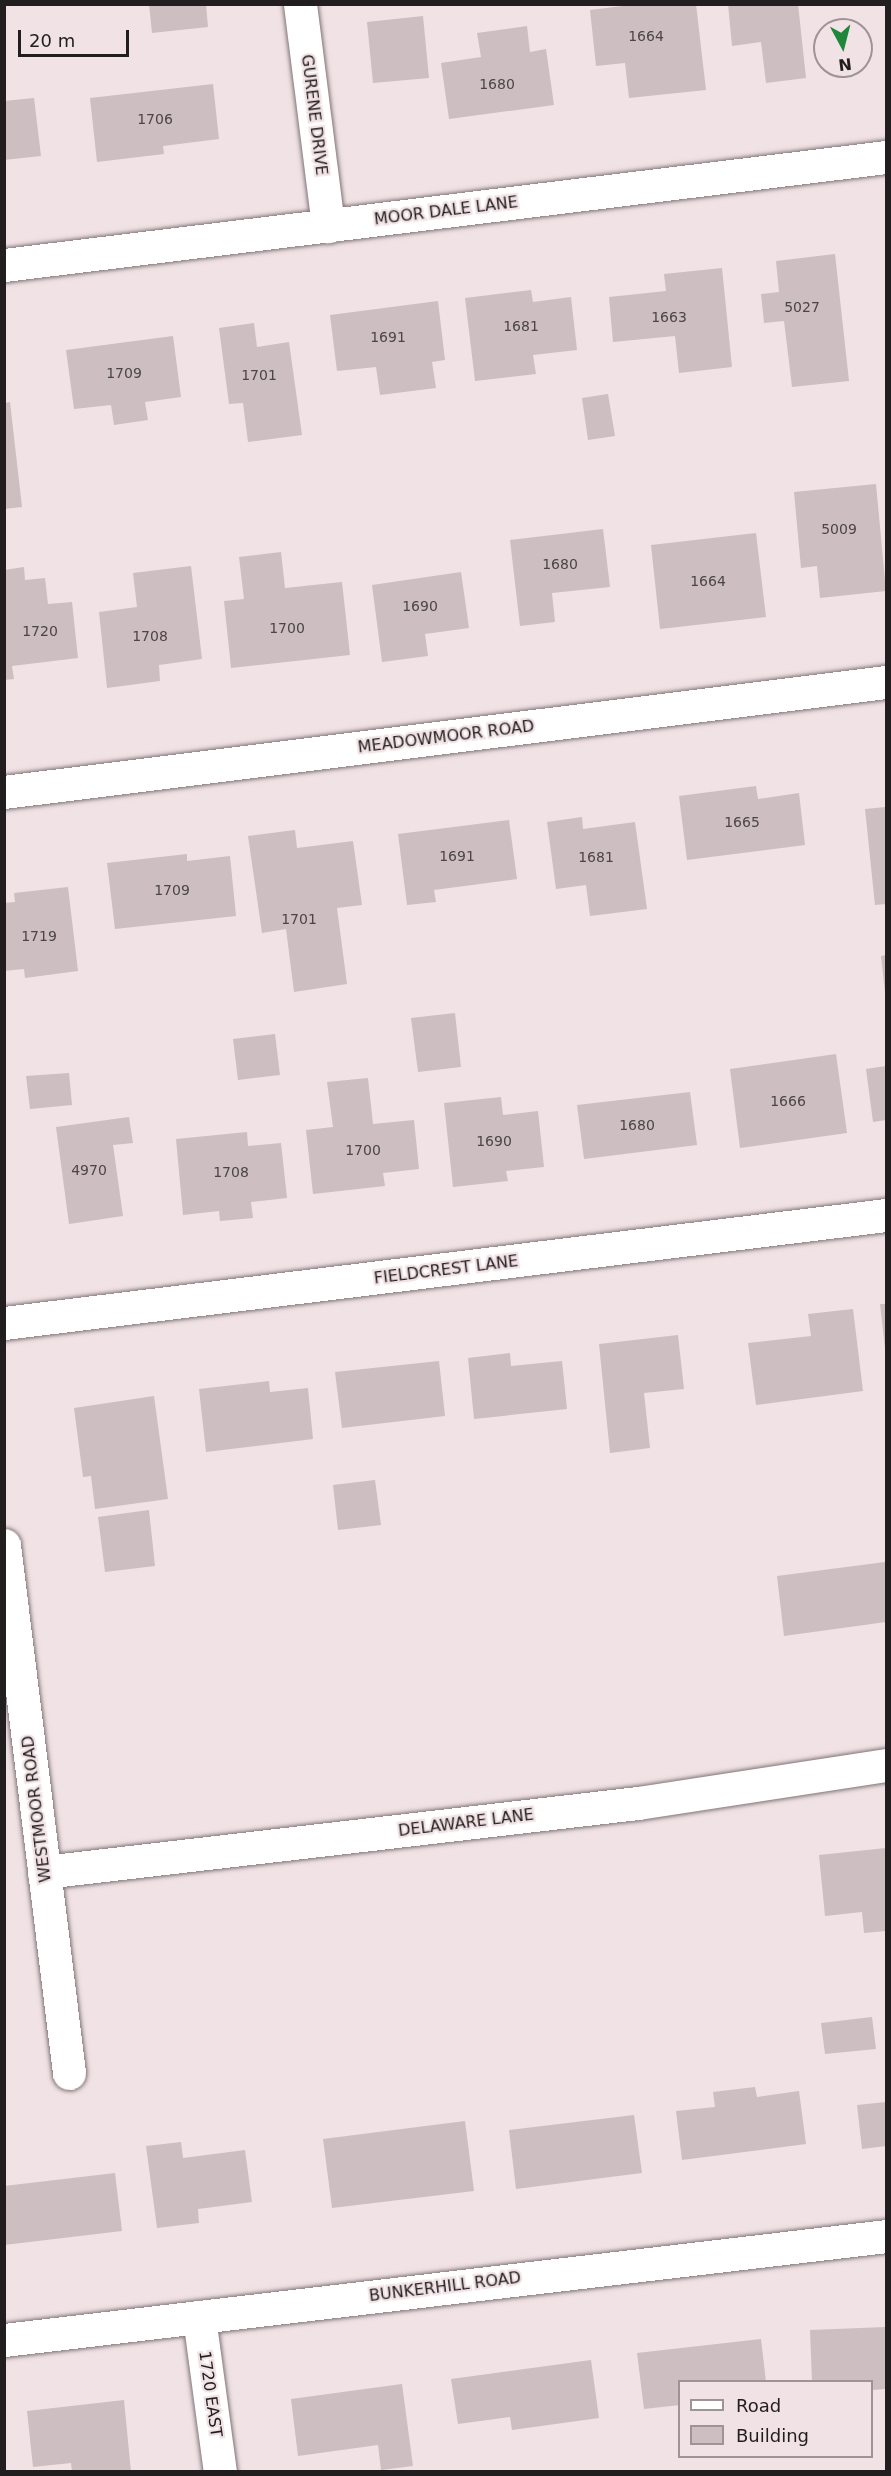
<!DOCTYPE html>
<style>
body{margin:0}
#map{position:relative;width:891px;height:2476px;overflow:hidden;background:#f0e2e5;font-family:"DejaVu Sans",sans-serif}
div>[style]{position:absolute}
.building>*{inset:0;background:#ccbec1}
.roads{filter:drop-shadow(0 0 2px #817577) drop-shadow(0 0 2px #817577)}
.minor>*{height:33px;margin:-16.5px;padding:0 16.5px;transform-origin:16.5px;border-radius:16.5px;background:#fff}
span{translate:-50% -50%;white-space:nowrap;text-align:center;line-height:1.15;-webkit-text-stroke:4.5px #f0e2e5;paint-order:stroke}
.number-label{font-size:14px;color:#4c4547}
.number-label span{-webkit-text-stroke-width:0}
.street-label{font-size:16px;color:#221d1e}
.frame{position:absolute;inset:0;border:6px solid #221d1e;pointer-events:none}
.legend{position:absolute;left:678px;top:2380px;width:195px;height:78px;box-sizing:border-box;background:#f0e2e5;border:2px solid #9e9395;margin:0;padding:8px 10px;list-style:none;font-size:18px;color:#221d1e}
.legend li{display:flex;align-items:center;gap:12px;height:30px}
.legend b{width:30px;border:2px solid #9e9395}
.north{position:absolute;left:813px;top:18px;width:60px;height:60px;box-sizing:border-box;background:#f0e2e5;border:2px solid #9e9395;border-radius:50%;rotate:173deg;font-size:16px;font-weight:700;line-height:24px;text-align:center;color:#221d1e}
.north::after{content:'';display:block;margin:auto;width:21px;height:27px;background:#1f873c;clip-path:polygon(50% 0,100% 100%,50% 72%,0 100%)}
.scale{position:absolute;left:18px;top:30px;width:111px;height:27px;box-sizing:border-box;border:3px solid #221d1e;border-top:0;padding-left:8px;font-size:18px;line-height:21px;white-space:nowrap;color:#221d1e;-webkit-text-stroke:4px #f0e2e5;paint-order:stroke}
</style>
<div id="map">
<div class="building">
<div style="clip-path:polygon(149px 4px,206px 4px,208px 27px,152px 33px)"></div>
<div style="clip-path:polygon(639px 4px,696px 4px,706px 90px,629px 98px,625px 63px,596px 66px,590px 10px)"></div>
<div style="clip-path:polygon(728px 4px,798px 4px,806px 78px,766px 83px,761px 42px,732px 46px)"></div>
<div style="clip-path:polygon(423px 16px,429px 78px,373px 83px,367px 22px)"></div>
<div style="clip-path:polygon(527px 26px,530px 52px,546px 49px,554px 105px,449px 119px,441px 63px,481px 57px,477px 33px)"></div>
<div style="clip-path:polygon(213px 84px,219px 139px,163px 146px,164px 154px,97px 162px,90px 98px)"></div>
<div style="clip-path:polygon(34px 98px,41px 156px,4px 160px,4px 101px)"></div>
<div style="clip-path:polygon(835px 254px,849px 381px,792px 387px,784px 321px,764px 323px,761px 294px,779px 292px,776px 261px)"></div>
<div style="clip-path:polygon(722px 268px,732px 367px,679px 373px,675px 336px,613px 342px,609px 297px,666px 291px,664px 274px)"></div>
<div style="clip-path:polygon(531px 290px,533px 302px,571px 297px,577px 350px,533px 355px,536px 374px,475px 381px,465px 298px)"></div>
<div style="clip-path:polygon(438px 301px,445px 360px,432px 362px,436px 388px,380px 395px,376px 367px,337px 371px,330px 315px)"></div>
<div style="clip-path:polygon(254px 323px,257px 347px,289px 342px,302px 435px,248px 442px,243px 403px,229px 404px,219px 328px)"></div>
<div style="clip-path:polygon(173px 336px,181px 397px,145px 402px,148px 420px,114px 425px,111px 405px,74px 409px,66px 350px)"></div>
<div style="clip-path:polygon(608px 394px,615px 436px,588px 440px,582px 398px)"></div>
<div style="clip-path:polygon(10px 402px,22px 507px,4px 509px,4px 403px)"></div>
<div style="clip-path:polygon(876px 484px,886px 591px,820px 598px,817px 566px,801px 568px,794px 492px)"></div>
<div style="clip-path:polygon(603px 529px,610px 587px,552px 593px,555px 622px,520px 626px,510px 540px)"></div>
<div style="clip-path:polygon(756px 533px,766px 617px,660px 629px,651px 545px)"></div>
<div style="clip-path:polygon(281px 552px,285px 588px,342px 582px,350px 655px,231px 668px,224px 601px,244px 599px,239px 557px)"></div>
<div style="clip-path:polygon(191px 566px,202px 659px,159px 665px,160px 681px,107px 688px,99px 612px,137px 607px,133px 573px)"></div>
<div style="clip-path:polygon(24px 567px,25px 580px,45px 578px,48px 604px,72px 602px,78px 658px,12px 666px,14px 679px,4px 680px,4px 570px)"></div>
<div style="clip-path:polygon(461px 572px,469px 628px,425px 634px,428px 656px,382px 662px,372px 585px)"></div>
<div style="clip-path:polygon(756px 786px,758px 799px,799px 793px,805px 845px,687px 860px,679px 796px)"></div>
<div style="clip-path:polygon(886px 807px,886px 904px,875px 905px,865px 809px)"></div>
<div style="clip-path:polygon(582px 817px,583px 829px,635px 822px,647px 909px,590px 916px,586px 885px,556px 889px,547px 822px)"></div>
<div style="clip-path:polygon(509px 820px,517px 879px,434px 890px,436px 902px,407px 905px,398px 834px)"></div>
<div style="clip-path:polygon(295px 830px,297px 848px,353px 841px,362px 905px,337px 908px,347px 984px,294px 992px,286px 929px,262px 933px,248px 836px)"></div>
<div style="clip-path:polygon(187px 854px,187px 861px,230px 856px,236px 916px,115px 929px,107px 863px)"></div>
<div style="clip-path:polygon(68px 887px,78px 971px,25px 978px,24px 969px,4px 971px,4px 903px,15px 902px,14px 893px)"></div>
<div style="clip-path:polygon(886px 955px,886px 992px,885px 992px,881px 956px)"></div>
<div style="clip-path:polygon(455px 1013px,461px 1067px,418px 1072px,411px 1018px)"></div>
<div style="clip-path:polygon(275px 1034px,280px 1075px,238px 1080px,233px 1039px)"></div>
<div style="clip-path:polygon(836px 1054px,847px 1133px,740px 1148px,730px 1069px)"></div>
<div style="clip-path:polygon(886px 1066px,886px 1120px,873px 1122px,866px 1069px)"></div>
<div style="clip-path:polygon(69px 1073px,72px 1105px,30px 1109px,26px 1076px)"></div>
<div style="clip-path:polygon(368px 1078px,373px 1124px,414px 1120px,419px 1169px,383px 1173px,385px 1186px,313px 1194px,306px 1130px,333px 1127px,327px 1082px)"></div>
<div style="clip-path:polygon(690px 1092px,697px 1145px,584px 1159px,577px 1105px)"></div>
<div style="clip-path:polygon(501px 1097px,503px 1115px,538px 1111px,544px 1167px,506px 1171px,508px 1181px,453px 1187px,444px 1103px)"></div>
<div style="clip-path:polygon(129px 1117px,133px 1143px,113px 1145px,123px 1216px,69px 1224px,56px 1127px)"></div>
<div style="clip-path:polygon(247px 1132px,248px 1146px,281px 1143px,287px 1198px,251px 1202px,253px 1218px,220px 1221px,219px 1211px,183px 1215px,176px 1139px)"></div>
<div style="clip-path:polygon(880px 1304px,886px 1304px,886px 1348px,885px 1348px)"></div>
<div style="clip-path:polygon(853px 1309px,863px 1391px,756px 1405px,748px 1343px,811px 1336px,808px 1314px)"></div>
<div style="clip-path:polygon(678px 1335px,684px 1389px,644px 1393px,650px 1448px,610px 1453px,599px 1344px)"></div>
<div style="clip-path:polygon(510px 1353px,511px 1366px,562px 1361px,567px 1409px,474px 1419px,468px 1358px)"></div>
<div style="clip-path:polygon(439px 1361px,445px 1416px,342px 1428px,335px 1372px)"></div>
<div style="clip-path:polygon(269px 1381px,270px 1392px,308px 1388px,313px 1439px,206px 1452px,199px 1389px)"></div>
<div style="clip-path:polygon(154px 1396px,168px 1499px,95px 1509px,91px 1476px,83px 1477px,74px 1408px)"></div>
<div style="clip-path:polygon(375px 1480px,381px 1525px,338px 1530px,333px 1485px)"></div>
<div style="clip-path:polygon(149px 1510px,155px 1566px,105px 1572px,98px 1517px)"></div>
<div style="clip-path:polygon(885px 1562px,886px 1622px,784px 1636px,777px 1576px)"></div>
<div style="clip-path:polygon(886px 1848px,886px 1931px,864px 1933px,862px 1912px,825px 1916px,819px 1855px)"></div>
<div style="clip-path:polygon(872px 2017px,876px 2049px,825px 2054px,821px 2023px)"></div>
<div style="clip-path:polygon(755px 2087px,757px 2097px,799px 2091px,806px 2144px,682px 2160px,676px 2111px,715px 2107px,713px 2092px)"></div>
<div style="clip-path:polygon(886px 2102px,886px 2146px,862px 2149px,857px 2105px)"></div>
<div style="clip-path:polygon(634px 2115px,642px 2173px,516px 2189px,509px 2130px)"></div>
<div style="clip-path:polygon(465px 2121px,474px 2191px,332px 2208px,323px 2139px)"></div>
<div style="clip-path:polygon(181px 2142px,183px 2158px,245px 2150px,252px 2202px,198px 2209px,199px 2223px,157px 2228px,146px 2146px)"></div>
<div style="clip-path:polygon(115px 2173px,122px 2231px,4px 2245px,4px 2186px)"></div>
<div style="clip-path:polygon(886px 2327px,886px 2389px,872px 2390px,872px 2382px,812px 2382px,810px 2330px)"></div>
<div style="clip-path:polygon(761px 2339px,766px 2382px,680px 2382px,680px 2405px,644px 2409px,637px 2353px)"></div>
<div style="clip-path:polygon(591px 2360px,599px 2418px,512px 2430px,510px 2417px,458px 2424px,451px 2379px)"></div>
<div style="clip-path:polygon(402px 2384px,413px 2466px,381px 2470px,378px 2445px,298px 2456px,291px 2399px)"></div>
<div style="clip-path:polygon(124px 2400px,131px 2472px,72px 2472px,71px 2463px,33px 2467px,27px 2411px)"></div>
</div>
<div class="roads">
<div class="minor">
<div style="left:300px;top:4px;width:224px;rotate:82.8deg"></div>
<div style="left:4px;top:265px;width:889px;rotate:-6.98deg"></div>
<div style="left:4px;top:792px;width:889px;rotate:-7.11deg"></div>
<div style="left:4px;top:1323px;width:889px;rotate:-6.98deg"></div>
<div style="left:4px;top:1545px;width:532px;rotate:82.98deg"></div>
<div style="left:44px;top:1872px;width:598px;rotate:-6.63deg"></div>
<div style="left:638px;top:1803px;width:251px;rotate:-8.7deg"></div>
<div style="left:199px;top:2317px;width:156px;rotate:82.3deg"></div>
<div style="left:4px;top:2340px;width:888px;rotate:-6.72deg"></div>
</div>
</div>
<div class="number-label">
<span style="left:646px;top:36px">1664</span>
<span style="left:497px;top:84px">1680</span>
<span style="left:155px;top:119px">1706</span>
<span style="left:802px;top:307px">5027</span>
<span style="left:669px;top:317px">1663</span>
<span style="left:521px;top:326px">1681</span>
<span style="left:388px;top:337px">1691</span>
<span style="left:124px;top:373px">1709</span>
<span style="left:259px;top:375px">1701</span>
<span style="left:839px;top:529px">5009</span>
<span style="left:560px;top:564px">1680</span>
<span style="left:708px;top:581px">1664</span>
<span style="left:420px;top:606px">1690</span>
<span style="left:287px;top:628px">1700</span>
<span style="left:40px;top:631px">1720</span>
<span style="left:150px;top:636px">1708</span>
<span style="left:742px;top:822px">1665</span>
<span style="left:457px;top:856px">1691</span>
<span style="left:596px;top:857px">1681</span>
<span style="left:172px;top:890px">1709</span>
<span style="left:299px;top:919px">1701</span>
<span style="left:39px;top:936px">1719</span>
<span style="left:788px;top:1101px">1666</span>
<span style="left:637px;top:1125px">1680</span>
<span style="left:494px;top:1141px">1690</span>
<span style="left:363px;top:1150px">1700</span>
<span style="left:89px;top:1170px">4970</span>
<span style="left:231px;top:1172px">1708</span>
</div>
<div class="street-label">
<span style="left:314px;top:115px;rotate:83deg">GURENE DRIVE</span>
<span style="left:446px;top:211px;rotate:-7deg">MOOR DALE LANE</span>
<span style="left:446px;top:737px;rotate:-7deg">MEADOWMOOR ROAD</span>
<span style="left:446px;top:1270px;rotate:-7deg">FIELDCREST LANE</span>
<span style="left:37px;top:1809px;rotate:-97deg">WESTMOOR ROAD</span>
<span style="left:466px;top:1823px;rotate:-7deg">DELAWARE LANE</span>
<span style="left:445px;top:2287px;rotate:-7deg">BUNKERHILL ROAD</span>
<span style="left:210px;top:2394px;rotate:82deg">1720 EAST</span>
</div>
<div class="frame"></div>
<ul class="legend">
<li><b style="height:8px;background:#fff"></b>Road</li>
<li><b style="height:16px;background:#ccbec1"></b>Building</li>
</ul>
<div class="north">N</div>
<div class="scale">20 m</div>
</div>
